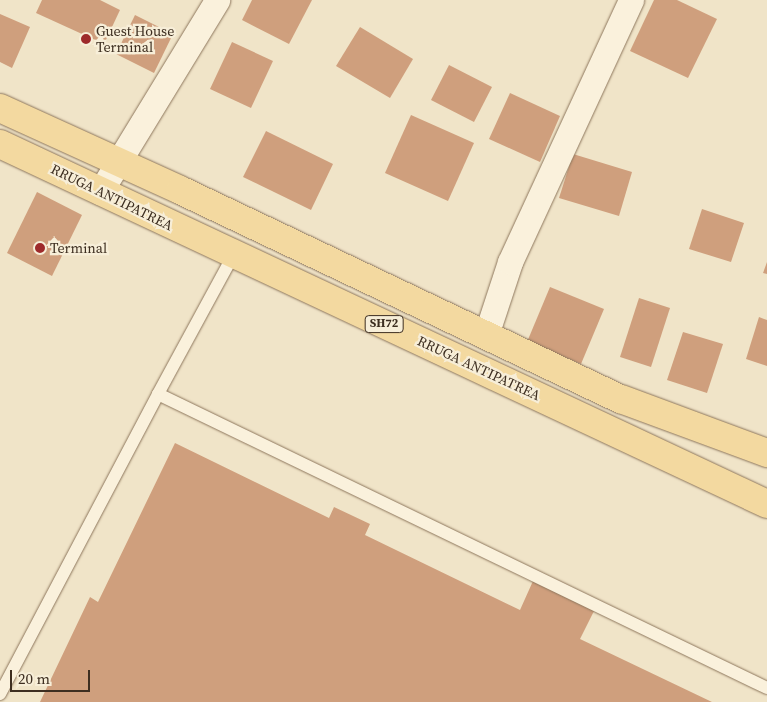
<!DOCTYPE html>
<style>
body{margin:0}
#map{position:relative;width:767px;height:702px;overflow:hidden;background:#f0e4c8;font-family:"Source Serif 4",serif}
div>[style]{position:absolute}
.building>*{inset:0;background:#cf9f7d}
.roads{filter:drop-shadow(0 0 1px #8d765c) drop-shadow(0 0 1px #8d765c)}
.lane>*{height:12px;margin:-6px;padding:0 6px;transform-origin:6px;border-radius:6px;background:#faf1dc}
.street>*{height:25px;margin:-12.5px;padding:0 12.5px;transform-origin:12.5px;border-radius:12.5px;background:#faf1dc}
.primary>*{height:28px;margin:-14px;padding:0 14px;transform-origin:14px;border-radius:14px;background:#f3d9a0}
.dots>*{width:14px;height:14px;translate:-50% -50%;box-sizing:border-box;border:2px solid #f7eed8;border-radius:50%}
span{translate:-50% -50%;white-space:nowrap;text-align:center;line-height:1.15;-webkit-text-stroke:4.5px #f7eed8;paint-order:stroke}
.shield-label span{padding:1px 4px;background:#f7eed8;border:1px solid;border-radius:4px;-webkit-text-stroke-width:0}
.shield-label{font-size:12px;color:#3d2e20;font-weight:700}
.poi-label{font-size:14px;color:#3d2e20}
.left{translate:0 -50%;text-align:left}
.street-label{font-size:14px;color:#3d2e20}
.scale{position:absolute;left:10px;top:670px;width:80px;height:22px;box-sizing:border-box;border:2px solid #3d2e20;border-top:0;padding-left:6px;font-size:15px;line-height:18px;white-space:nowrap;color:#3d2e20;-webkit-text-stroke:4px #f7eed8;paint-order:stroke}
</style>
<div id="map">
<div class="building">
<div style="clip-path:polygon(42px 0,100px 0,120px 10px,104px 44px,36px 13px)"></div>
<div style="clip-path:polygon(252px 0,312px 0,289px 44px,242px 20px)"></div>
<div style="clip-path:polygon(654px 0,677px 0,717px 19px,688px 78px,630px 51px)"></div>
<div style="clip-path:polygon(0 14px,30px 27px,12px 68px,0 62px)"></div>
<div style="clip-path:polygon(135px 15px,173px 34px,154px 73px,116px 54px)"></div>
<div style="clip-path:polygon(360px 27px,413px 59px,390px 98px,336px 66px)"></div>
<div style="clip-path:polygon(232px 42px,273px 61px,251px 108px,210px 89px)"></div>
<div style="clip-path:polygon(449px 65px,492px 87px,474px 122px,431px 100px)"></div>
<div style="clip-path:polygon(510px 93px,560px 116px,540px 162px,489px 139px)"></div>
<div style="clip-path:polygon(411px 115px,474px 143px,448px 201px,385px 173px)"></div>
<div style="clip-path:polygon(266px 131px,333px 164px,311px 210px,243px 177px)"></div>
<div style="clip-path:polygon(573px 154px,632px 172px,619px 216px,559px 198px)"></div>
<div style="clip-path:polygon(37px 192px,82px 215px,52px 276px,7px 253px)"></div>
<div style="clip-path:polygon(702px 209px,744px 223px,731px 262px,689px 249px)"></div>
<div style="clip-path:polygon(767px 262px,767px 274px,763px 273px)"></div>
<div style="clip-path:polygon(550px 287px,604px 309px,581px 364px,527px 342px)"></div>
<div style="clip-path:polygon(639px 298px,670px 308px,651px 367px,620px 357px)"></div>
<div style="clip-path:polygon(759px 317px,767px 320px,767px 366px,746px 359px)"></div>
<div style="clip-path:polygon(683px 332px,723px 344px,707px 393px,667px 380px)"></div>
<div style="clip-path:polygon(175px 443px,329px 518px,334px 507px,370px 524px,365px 535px,520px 610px,533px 581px,594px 611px,580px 639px,712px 702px,40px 702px,90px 597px,98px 602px)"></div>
</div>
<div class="roads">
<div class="lane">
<div style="left:234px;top:254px;width:159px;rotate:118.5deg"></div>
<div style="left:158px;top:394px;width:676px;rotate:25.77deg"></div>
<div style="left:0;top:694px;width:339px;rotate:-62.2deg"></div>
</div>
<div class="street">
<div style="left:100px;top:192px;width:225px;rotate:-58.6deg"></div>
<div style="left:486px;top:335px;width:77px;rotate:-71.8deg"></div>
<div style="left:510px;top:262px;width:289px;rotate:-65.2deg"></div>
</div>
<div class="primary">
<div style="left:0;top:108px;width:198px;rotate:24.5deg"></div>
<div style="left:180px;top:190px;width:488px;rotate:25.4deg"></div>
<div style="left:621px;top:399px;width:156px;rotate:20.3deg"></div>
<div style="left:0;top:144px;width:847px;rotate:25.14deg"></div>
</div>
</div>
<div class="dots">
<div style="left:86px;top:39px;background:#9e2a2b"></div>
<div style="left:40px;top:248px;background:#9e2a2b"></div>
</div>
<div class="shield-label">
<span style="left:384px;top:324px">SH72</span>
</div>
<div class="poi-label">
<span class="left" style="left:96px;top:39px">Guest House<br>Terminal</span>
<span class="left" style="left:50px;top:248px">Terminal</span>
</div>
<div class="street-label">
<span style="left:112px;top:197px;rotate:26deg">RRUGA ANTIPATREA</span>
<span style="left:479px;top:368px;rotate:25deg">RRUGA ANTIPATREA</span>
</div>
<div class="scale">20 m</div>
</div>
